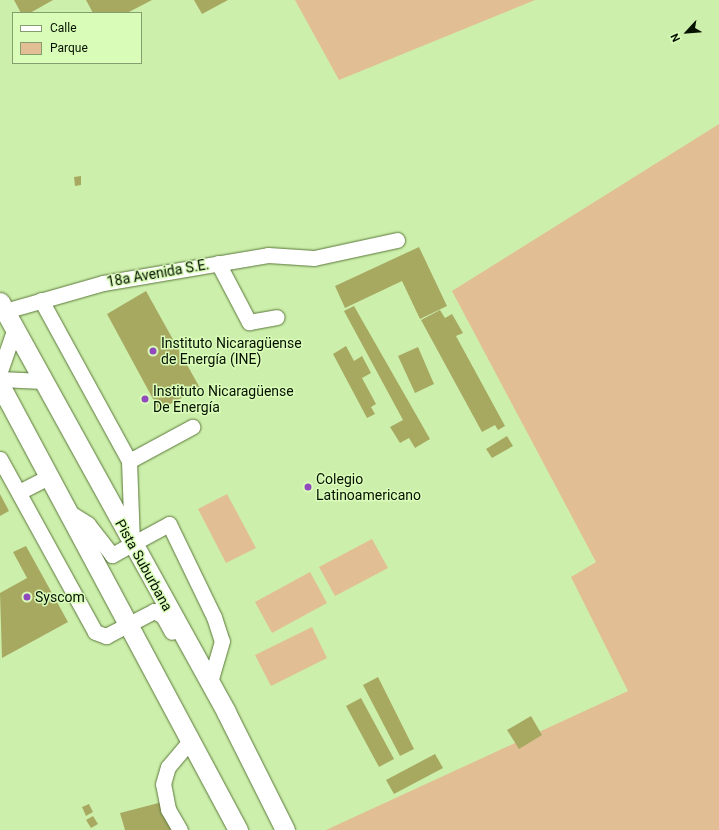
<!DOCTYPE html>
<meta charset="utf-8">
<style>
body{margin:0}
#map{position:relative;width:719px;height:830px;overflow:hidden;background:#cdefac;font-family:Roboto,sans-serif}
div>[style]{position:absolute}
.green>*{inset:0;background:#e2be95}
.building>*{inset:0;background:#a7a961}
.roads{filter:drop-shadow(0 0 1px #5b783a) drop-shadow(0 0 1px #5b783a)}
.minor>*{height:15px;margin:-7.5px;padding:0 7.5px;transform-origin:7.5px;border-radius:7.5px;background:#fff}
.major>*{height:19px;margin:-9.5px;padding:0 9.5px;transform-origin:9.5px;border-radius:9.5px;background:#fff}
.dots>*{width:11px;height:11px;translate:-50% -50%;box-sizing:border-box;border:2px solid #dafcb9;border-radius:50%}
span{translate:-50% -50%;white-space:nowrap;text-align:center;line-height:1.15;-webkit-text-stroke:3px #dafcb9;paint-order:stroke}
.street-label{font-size:14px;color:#061100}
.poi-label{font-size:14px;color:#061100}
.left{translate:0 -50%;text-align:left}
.legend{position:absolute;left:12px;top:12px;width:130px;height:52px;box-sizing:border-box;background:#dafcb9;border:1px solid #859e6f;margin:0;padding:5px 7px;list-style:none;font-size:12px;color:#061100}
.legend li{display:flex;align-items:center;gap:8px;height:20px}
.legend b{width:20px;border:1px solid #859e6f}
.north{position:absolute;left:667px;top:12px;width:40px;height:40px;-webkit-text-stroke:3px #dafcb9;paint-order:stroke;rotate:244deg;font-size:11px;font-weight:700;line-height:16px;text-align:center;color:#061100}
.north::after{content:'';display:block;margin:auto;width:14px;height:18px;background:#061100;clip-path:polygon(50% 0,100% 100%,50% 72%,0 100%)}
</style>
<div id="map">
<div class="green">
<div style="clip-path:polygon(295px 0,535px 0,339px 80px)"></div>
<div style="clip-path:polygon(719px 124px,719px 830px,326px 830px,628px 691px,571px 577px,596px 562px,452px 291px)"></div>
<div style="clip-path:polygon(227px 494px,256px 548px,226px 563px,198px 509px)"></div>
<div style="clip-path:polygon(372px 539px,388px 568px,335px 596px,319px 567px)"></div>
<div style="clip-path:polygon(310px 572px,327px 603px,272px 633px,255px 602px)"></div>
<div style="clip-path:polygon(312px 627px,327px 658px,271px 686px,255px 655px)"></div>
</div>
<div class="building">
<div style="clip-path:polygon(14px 0,53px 0,30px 13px,21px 13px)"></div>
<div style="clip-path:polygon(86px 0,152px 0,127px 13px,93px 13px)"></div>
<div style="clip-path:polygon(194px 0,228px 0,202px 14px)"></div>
<div style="clip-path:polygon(81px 176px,81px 185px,75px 186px,74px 177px)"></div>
<div style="clip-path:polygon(419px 247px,447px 306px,420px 319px,402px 281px,345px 308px,335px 286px)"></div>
<div style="clip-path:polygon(146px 291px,200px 388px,159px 410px,107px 314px)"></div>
<div style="clip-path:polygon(354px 306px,430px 439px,415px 448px,409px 438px,400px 443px,390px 427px,403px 420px,344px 311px)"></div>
<div style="clip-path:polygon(440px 310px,445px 318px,452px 314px,463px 333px,456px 336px,505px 426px,498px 430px,495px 425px,482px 432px,421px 320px)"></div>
<div style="clip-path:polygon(346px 346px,354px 361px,362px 356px,371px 373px,362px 378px,376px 404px,371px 407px,375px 414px,367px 418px,333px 354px)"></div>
<div style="clip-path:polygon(418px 347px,434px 384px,415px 393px,398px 356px)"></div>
<div style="clip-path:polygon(507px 436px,513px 446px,492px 458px,486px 449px)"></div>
<div style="clip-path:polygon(0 494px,9px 511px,0 516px)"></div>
<div style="clip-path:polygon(26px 546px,68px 622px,2px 658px,0 593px,27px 578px,13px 552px)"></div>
<div style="clip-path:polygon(378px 677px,414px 749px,400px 756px,363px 685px)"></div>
<div style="clip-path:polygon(361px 698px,394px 759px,379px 767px,346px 706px)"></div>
<div style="clip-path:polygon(531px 716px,542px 735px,519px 749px,507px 730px)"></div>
<div style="clip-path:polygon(435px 754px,443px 768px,394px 794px,386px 780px)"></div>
<div style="clip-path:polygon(170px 800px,177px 830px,125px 830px,120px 813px)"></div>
<div style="clip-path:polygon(89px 804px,93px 812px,86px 816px,82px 807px)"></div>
<div style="clip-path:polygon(93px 816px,98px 824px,91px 828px,86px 820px)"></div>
</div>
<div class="roads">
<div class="minor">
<div style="left:218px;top:263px;width:67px;rotate:62.3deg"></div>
<div style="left:249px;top:322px;width:28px;rotate:-10deg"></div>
<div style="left:41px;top:300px;width:183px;rotate:61.3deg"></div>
<div style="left:129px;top:461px;width:83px;rotate:87.9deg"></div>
<div style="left:132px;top:544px;width:23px;rotate:151deg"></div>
<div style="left:112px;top:555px;width:39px;rotate:-128deg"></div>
<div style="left:88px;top:524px;width:25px;rotate:-148deg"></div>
<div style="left:5px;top:311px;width:102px;rotate:-15.9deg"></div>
<div style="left:103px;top:283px;width:167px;rotate:-9.6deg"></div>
<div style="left:268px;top:255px;width:46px;rotate:3.7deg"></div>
<div style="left:314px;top:258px;width:85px;rotate:-12.2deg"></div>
<div style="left:0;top:371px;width:46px;rotate:-70.8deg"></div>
<div style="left:0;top:379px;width:43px;rotate:2.7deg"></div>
<div style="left:0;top:459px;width:197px;rotate:61.2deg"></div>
<div style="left:95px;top:632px;width:12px;rotate:20deg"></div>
<div style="left:106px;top:636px;width:54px;rotate:-27.5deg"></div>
<div style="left:154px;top:611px;width:10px;rotate:29deg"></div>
<div style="left:163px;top:616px;width:18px;rotate:61deg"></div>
<div style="left:129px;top:461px;width:72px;rotate:-28.4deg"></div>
<div style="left:19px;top:492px;width:33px;rotate:-27deg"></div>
<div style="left:132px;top:544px;width:42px;rotate:-28.4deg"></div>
<div style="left:169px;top:524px;width:103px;rotate:64.2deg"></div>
<div style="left:214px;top:617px;width:25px;rotate:72deg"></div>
<div style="left:222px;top:641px;width:43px;rotate:106.3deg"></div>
<div style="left:180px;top:830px;width:24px;rotate:-120deg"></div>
<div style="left:168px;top:809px;width:25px;rotate:-101deg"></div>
<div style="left:163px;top:784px;width:18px;rotate:-74deg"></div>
<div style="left:168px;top:767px;width:34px;rotate:-50deg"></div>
</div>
<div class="major">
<div style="left:0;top:302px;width:468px;rotate:61.1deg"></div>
<div style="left:226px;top:712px;width:132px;rotate:63.4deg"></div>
<div style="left:0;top:385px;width:505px;rotate:61.86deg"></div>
</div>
</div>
<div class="dots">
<div style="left:153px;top:351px;background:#914abe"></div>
<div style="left:145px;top:399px;background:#914abe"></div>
<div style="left:308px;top:487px;background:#914abe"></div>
<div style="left:27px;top:597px;background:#914abe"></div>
</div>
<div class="street-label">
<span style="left:158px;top:273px;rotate:-10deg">18a Avenida S.E.</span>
<span style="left:144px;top:565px;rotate:61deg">Pista Suburbana</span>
</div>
<div class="poi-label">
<span class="left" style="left:161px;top:351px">Instituto Nicaragüense<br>de Energía (INE)</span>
<span class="left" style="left:153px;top:399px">Instituto Nicaragüense<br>De Energía</span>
<span class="left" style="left:316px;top:487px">Colegio<br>Latinoamericano</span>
<span class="left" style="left:35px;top:597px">Syscom</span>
</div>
<ul class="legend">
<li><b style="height:5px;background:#fff"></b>Calle</li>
<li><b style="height:11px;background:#e2be95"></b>Parque</li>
</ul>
<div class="north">N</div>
</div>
